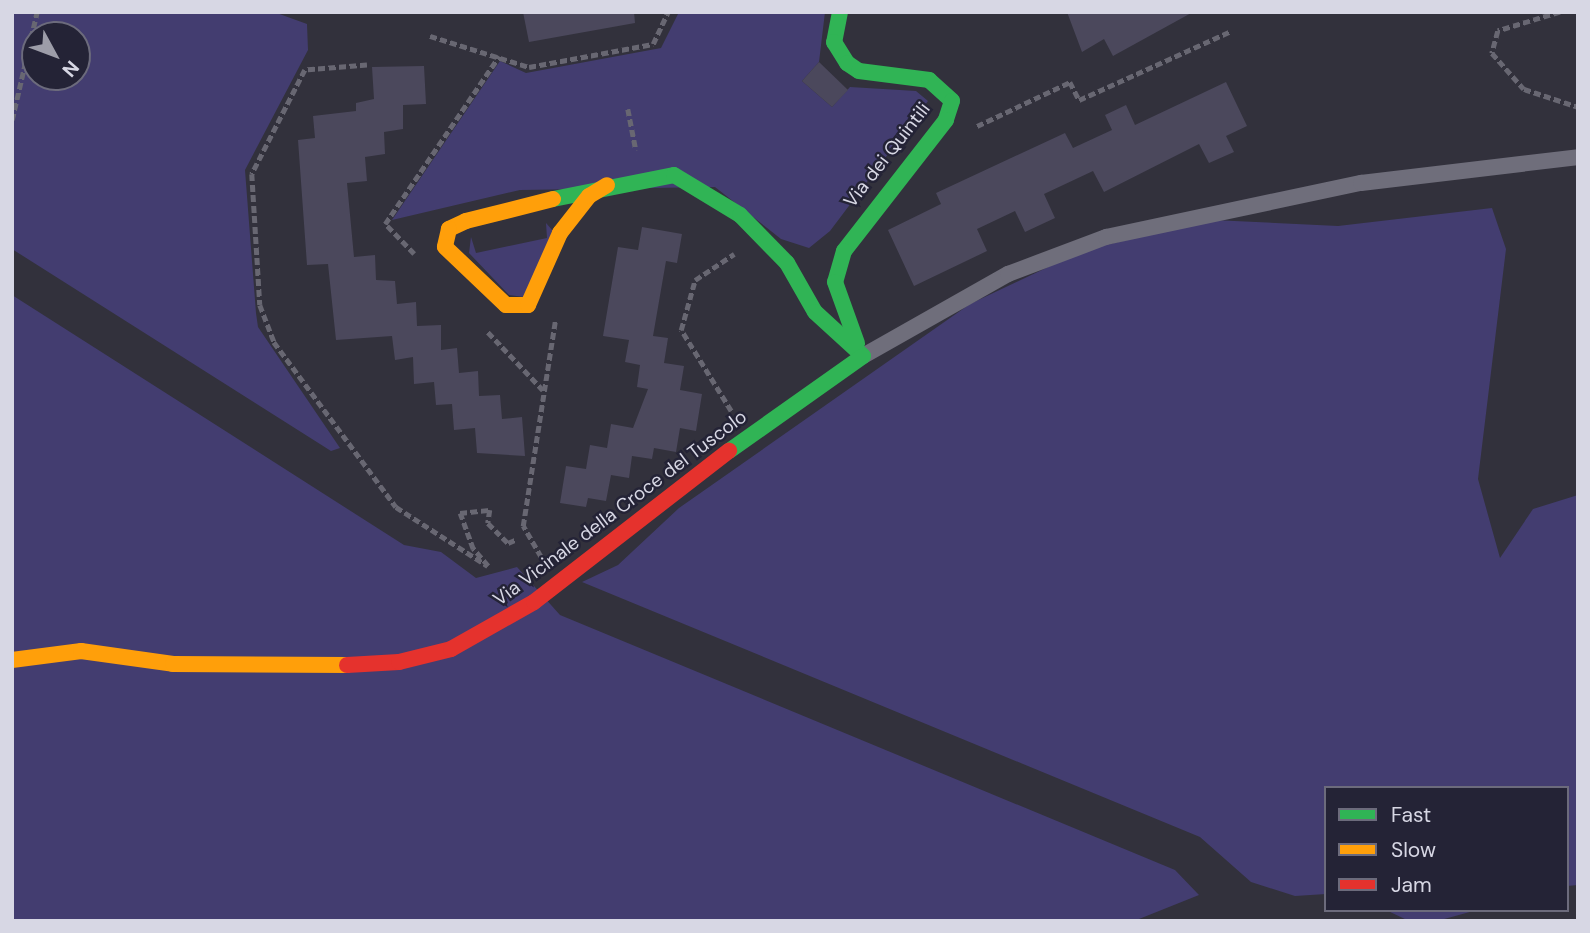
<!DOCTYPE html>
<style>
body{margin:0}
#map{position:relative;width:1590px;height:933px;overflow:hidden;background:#32313c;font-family:"DM Sans",sans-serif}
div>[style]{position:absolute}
.green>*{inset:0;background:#433d70}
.building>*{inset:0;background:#4b485c}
.path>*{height:4.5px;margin-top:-2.25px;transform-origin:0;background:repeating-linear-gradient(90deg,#686772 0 7px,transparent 0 10.5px)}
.lane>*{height:16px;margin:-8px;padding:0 8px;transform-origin:8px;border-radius:8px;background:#6f6e7b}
.fast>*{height:16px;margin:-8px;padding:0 8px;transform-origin:8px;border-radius:8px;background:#30b455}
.slow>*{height:16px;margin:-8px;padding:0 8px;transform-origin:8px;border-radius:8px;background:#ff9f0a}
.jam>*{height:16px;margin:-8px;padding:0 8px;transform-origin:8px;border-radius:8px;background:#e5322d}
span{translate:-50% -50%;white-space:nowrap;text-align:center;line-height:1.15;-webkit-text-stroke:5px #242336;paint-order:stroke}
.street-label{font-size:19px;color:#d7d7e4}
.frame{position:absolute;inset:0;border:14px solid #d7d7e4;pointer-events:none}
.legend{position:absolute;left:1324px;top:786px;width:245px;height:126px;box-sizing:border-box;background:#242336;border:2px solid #6c6b7c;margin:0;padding:9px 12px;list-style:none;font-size:21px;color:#d7d7e4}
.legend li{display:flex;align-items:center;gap:14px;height:35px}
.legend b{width:35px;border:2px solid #6c6b7c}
.north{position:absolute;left:21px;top:21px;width:70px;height:70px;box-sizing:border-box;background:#242336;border:2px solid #6c6b7c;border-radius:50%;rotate:131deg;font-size:19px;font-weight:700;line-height:28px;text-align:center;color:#d7d7e4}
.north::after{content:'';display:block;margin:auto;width:24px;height:32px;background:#9d9da9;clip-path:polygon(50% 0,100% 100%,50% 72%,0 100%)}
</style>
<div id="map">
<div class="green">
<div style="clip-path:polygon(evenodd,12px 12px,274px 12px,307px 24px,308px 50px,245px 170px,256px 313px,258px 327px,340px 448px,331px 451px,12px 249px,12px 12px,77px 35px,77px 77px,35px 77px,35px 35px,77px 35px)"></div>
<div style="clip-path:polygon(679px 12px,825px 12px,819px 62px,802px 81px,832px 107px,850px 87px,916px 91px,928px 101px,830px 231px,809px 248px,781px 239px,715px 187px,520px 190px,392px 220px,500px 61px,526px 73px,661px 48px)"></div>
<div style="clip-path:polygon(1492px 208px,1506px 249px,1478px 479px,1500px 558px,1533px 509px,1578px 495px,1578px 885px,1567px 886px,1567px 788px,1326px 788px,1326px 894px,1295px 896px,1251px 882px,1200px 837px,582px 582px,618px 565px,679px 508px,970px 304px,1084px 250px,1213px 220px,1338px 226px)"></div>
<div style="clip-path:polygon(546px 223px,553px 231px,524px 297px,509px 295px,469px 253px,471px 237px,476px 253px,547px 238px)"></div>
<div style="clip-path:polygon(12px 295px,404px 545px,441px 552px,476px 578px,517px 567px,560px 615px,1175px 870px,1199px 895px,1134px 921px,12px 921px)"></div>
<div style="clip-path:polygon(1386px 910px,1477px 910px,1437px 921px,1409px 921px)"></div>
</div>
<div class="building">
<div style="clip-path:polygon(523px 12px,634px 12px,635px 23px,529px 42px)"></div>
<div style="clip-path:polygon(1067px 12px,1193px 12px,1113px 56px,1104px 39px,1082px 52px)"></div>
<div style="clip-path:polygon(819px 62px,848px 90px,832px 107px,802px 81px)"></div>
<div style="clip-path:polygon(424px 66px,426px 104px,403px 105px,403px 129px,384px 132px,385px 154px,365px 157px,367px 181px,347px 183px,354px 257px,375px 255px,376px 280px,395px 281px,397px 304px,416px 302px,417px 326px,441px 325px,441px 350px,457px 348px,459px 373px,478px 371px,479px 396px,500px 395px,502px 419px,522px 417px,525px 456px,477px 453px,475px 428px,454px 430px,452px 404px,436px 405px,434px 382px,414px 384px,413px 357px,395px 360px,392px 336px,336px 340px,328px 264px,307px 265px,298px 140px,315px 138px,313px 116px,356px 111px,356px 103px,374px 99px,372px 67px)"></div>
<div style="clip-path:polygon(1226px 82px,1247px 126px,1226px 136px,1234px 152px,1209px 163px,1199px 144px,1104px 192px,1093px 171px,1044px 194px,1055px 218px,1025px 232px,1015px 211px,977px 229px,987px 251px,914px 286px,888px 230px,941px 204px,936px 193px,1065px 133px,1073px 148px,1112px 130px,1105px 115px,1126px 105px,1135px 125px)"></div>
<div style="clip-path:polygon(642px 227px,682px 234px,677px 263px,666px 261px,653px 336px,668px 338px,664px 363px,684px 366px,680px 390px,702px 394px,696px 431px,680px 428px,676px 452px,654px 448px,652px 459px,632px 456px,629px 478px,611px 475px,606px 501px,588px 498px,586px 507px,560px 503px,566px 466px,586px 469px,590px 445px,607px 448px,611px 424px,633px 428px,648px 389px,637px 387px,640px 365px,625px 362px,629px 340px,603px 336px,618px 247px,638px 250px)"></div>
</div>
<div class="path">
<div style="left:1560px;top:12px;width:65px;rotate:163deg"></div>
<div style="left:1498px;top:31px;width:23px;rotate:105deg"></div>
<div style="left:1492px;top:53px;width:48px;rotate:48.4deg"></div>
<div style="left:1524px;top:89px;width:57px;rotate:18.4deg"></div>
<div style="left:430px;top:36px;width:104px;rotate:17.4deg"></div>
<div style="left:529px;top:67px;width:126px;rotate:-10.5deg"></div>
<div style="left:653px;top:44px;width:35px;rotate:-65deg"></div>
<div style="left:367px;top:65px;width:62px;rotate:175.4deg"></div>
<div style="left:305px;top:70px;width:117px;rotate:117deg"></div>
<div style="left:252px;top:174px;width:131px;rotate:86.5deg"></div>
<div style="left:260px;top:305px;width:40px;rotate:69deg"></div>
<div style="left:274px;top:342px;width:205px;rotate:53.5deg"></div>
<div style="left:396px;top:507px;width:109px;rotate:32.7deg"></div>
<div style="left:488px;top:566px;width:23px;rotate:-131deg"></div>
<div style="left:473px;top:549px;width:38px;rotate:-110deg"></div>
<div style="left:460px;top:513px;width:30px;rotate:-6deg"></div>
<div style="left:490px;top:510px;width:13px;rotate:99deg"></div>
<div style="left:488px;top:523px;width:28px;rotate:45deg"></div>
<div style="left:508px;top:543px;width:10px;rotate:-24deg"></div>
<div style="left:628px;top:109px;width:42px;rotate:79deg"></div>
<div style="left:12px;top:120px;width:111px;rotate:-77deg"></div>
<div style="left:977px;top:126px;width:103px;rotate:-25.3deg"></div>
<div style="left:1070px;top:82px;width:20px;rotate:63deg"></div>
<div style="left:1079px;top:100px;width:167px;rotate:-24.4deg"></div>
<div style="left:414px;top:254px;width:42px;rotate:-134deg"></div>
<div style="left:385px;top:224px;width:203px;rotate:-55.8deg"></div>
<div style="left:488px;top:332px;width:80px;rotate:46.5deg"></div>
<div style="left:731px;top:411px;width:95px;rotate:-121.7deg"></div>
<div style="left:681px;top:330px;width:52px;rotate:-74.4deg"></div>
<div style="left:695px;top:280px;width:47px;rotate:-33.7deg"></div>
<div style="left:541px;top:557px;width:36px;rotate:-120deg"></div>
<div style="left:523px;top:526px;width:207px;rotate:-81.1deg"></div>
</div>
<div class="lane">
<div style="left:863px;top:356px;width:167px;rotate:-29.5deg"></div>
<div style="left:1008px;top:274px;width:105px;rotate:-20.7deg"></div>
<div style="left:1106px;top:237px;width:261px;rotate:-12deg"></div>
<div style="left:1361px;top:183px;width:219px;rotate:-6.8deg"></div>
</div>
<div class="fast">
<div style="left:840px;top:12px;width:31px;rotate:101deg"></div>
<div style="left:834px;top:42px;width:25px;rotate:58deg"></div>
<div style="left:847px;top:63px;width:14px;rotate:34deg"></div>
<div style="left:859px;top:71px;width:71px;rotate:7.3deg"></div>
<div style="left:929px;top:80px;width:31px;rotate:42deg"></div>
<div style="left:952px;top:101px;width:20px;rotate:108deg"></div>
<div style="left:946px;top:120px;width:166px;rotate:127.9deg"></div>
<div style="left:844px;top:251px;width:32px;rotate:106deg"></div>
<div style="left:835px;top:282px;width:65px;rotate:70.2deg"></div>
<div style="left:553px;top:199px;width:123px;rotate:-11.2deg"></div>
<div style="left:674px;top:175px;width:77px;rotate:31.2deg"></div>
<div style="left:740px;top:215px;width:67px;rotate:45.6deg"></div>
<div style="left:787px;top:263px;width:56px;rotate:60.3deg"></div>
<div style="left:815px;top:312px;width:65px;rotate:42.5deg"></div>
<div style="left:729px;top:451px;width:164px;rotate:-35.3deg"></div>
</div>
<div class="slow">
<div style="left:553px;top:199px;width:90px;rotate:165.8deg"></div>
<div style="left:466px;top:221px;width:19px;rotate:155deg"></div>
<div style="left:449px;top:229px;width:18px;rotate:103deg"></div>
<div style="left:445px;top:247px;width:84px;rotate:43.6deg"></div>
<div style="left:506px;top:305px;width:22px"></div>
<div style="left:528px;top:305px;width:79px;rotate:-66deg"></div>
<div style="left:560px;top:233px;width:47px;rotate:-51.9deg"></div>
<div style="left:589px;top:196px;width:21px;rotate:-31deg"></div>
<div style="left:12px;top:660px;width:70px;rotate:-7.4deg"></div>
<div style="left:81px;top:651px;width:93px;rotate:8deg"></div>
<div style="left:173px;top:664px;width:174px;rotate:0.3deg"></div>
</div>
<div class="jam">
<div style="left:347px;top:665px;width:52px;rotate:-3.3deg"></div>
<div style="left:399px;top:662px;width:54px;rotate:-14deg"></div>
<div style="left:451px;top:649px;width:95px;rotate:-29.5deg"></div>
<div style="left:534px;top:602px;width:247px;rotate:-37.8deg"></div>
</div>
<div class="street-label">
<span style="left:887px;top:155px;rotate:-52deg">Via dei Quintili</span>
<span style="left:620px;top:508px;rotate:-37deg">Via Vicinale della Croce del Tuscolo</span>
</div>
<div class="frame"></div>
<ul class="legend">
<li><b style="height:9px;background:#30b455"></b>Fast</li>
<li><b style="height:9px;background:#ff9f0a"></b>Slow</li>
<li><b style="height:9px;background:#e5322d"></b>Jam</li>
</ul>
<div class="north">N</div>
</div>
